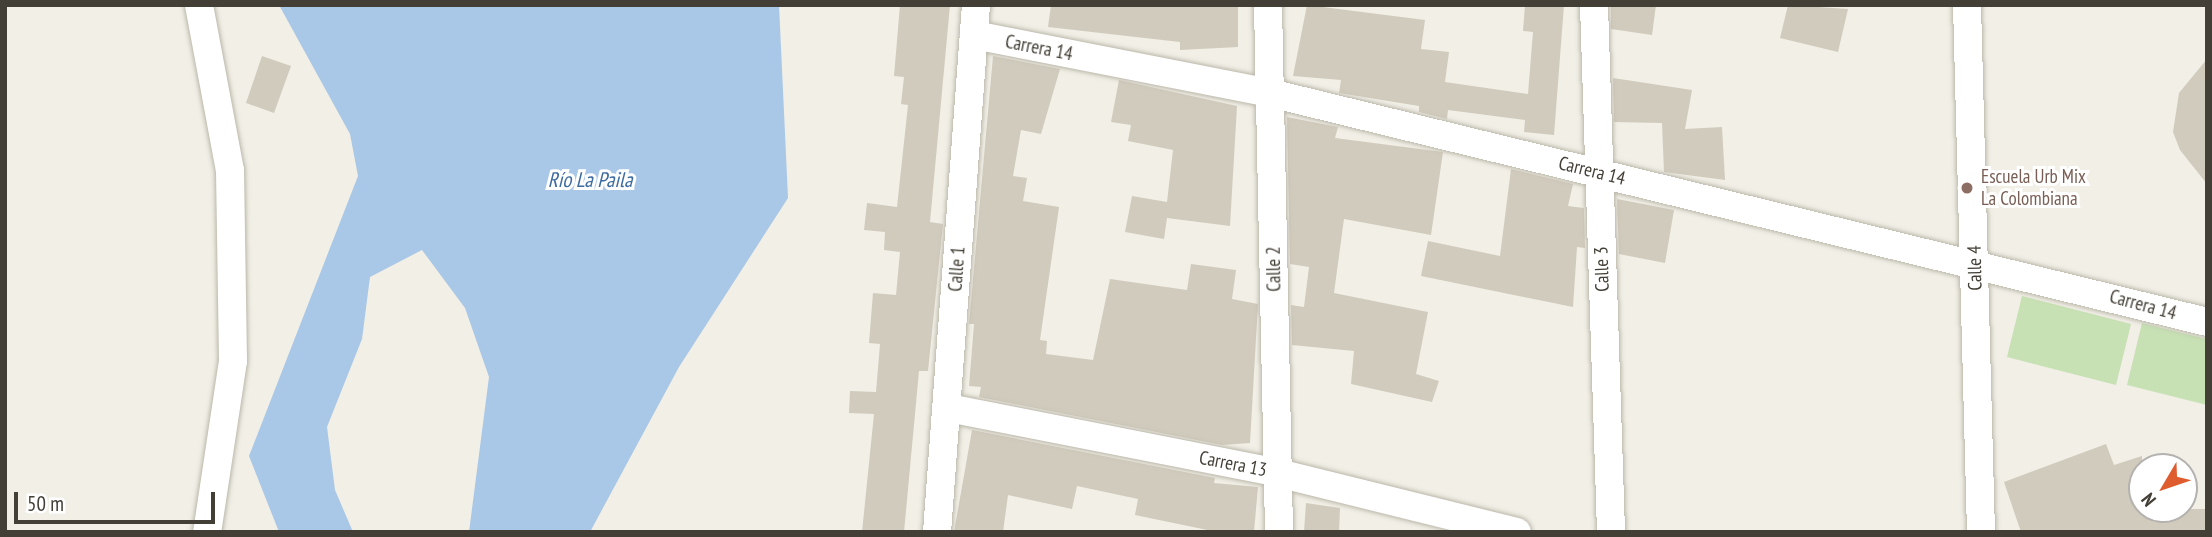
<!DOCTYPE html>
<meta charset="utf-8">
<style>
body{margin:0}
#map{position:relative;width:2212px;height:537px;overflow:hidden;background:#f1efe6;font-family:"PT Sans Narrow",sans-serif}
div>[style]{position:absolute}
.green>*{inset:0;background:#c7e0b4}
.water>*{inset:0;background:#a9c7e6}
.building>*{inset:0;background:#d1cbbd}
.roads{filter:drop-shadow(0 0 2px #bbb7aa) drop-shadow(0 0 2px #bbb7aa)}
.minor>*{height:28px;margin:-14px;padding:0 14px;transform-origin:14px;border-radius:14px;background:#fff}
.dots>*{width:19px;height:19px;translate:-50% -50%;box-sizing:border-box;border:4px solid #fff;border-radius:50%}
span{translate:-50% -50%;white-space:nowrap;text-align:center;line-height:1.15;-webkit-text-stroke:6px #fff;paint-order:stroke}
.street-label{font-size:19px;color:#433f36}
.education-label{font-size:19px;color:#785e54}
.left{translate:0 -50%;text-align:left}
.water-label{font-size:21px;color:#3d6ca1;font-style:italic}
.frame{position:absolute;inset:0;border:7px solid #433f36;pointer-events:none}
.north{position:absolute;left:2128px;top:453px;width:70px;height:70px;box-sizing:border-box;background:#fff;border:2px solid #b4b2af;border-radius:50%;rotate:231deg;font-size:19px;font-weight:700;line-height:28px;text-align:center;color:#433f36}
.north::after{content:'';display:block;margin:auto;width:24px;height:32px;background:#df5c2f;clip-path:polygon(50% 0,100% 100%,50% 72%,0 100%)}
.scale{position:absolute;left:14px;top:492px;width:201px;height:32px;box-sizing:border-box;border:4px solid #433f36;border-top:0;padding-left:9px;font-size:21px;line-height:24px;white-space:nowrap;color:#433f36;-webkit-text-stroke:5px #fff;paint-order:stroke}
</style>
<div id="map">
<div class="green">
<div style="clip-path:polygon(2022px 296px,2131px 324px,2116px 385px,2007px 357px)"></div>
<div style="clip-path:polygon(2142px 323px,2207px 339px,2207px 405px,2127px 385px)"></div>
</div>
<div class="water">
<div style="clip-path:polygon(279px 5px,779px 5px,788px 198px,679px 367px,590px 532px,469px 532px,489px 377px,465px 308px,422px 250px,370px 277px,362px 339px,327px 427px,335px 490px,353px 532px,279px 532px,249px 456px,358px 176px,350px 134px)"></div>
</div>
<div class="building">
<div style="clip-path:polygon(900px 5px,950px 5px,930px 222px,943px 224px,928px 371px,919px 371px,904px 532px,862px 532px,874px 414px,849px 413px,850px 391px,876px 392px,880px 344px,869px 343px,873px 293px,896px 295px,900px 252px,884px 250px,885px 232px,864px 230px,867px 203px,897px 207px,908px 105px,901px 104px,904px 77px,894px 76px)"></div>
<div style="clip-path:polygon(1051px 5px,1238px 5px,1238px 47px,1180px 50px,1180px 42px,1048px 27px)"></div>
<div style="clip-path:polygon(1307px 5px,1425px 20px,1421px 49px,1449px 52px,1445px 82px,1528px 94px,1533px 32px,1523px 31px,1525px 5px,1564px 5px,1554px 135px,1524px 132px,1525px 120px,1448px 110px,1447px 119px,1419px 112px,1419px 106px,1339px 93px,1341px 80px,1293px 76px)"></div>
<div style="clip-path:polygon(1611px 5px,1656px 5px,1652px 35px,1611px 29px)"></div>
<div style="clip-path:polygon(1788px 5px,1848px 9px,1838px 52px,1780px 38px)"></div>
<div style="clip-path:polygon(262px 56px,291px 66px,274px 113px,246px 103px)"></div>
<div style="clip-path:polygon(993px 56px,1060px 69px,1041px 134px,1021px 130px,1013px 176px,1027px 178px,1023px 201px,1059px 207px,1040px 340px,1047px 341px,1046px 354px,1093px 360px,1110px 279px,1187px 290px,1191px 264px,1236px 270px,1232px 299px,1258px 304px,1250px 443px,1222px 445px,979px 397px,981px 387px,969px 386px,974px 324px,969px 324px)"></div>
<div style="clip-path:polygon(2207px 59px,2207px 184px,2180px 150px,2173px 132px,2179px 93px)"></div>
<div style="clip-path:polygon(1613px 78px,1692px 90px,1685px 129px,1722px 127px,1725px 180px,1664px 172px,1662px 123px,1614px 122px)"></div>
<div style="clip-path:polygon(1119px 80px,1237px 106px,1230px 226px,1167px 218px,1164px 239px,1125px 232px,1132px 196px,1167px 202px,1173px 150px,1128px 141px,1131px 125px,1111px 122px)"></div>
<div style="clip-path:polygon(1287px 117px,1338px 127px,1335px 138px,1443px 152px,1431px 235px,1344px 219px,1334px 293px,1428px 312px,1416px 374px,1439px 381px,1432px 402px,1351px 384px,1354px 351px,1292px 345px,1291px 305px,1304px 307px,1309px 267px,1290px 264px)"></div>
<div style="clip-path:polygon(1511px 169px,1573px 184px,1568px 206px,1584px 208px,1585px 248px,1577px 247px,1573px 307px,1421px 276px,1428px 241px,1500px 256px)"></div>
<div style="clip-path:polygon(1617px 199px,1674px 210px,1665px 263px,1619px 254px)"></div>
<div style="clip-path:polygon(972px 430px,1215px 478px,1214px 483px,1258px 487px,1254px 532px,1217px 532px,1135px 515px,1138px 499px,1077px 486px,1072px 509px,1008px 495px,1003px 532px,954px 532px)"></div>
<div style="clip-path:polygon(2106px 444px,2114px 465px,2142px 456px,2142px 509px,2207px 509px,2207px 532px,2021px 532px,2004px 482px)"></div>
<div style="clip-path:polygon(1306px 503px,1340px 508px,1339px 532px,1304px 532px)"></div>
</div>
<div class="roads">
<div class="minor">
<div style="left:199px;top:5px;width:168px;rotate:79.4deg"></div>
<div style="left:230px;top:170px;width:191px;rotate:89.1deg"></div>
<div style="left:233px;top:361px;width:173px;rotate:98.6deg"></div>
<div style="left:1268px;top:5px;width:527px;rotate:88.8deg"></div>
<div style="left:1594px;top:5px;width:527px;rotate:88.15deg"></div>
<div style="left:1967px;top:5px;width:527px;rotate:88.48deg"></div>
<div style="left:974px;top:35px;width:302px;rotate:11.1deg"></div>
<div style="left:1270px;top:93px;width:965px;rotate:13.73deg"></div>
<div style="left:948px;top:408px;width:336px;rotate:11.1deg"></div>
<div style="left:1278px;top:473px;width:246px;rotate:13.9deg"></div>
<div style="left:937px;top:532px;width:528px;rotate:-85.77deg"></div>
</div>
</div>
<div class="dots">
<div style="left:1967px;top:188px;background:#8d6e63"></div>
</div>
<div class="street-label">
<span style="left:1039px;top:48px;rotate:11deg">Carrera 14</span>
<span style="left:1592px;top:171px;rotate:14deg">Carrera 14</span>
<span style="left:1975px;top:268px;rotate:-91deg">Calle 4</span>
<span style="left:957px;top:269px;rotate:-86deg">Calle 1</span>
<span style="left:1274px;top:269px;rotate:-91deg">Calle 2</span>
<span style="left:1602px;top:269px;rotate:-92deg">Calle 3</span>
<span style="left:2143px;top:305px;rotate:15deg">Carrera 14</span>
<span style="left:1233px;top:464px;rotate:11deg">Carrera 13</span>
</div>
<div class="education-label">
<span class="left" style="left:1981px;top:188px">Escuela Urb Mix<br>La Colombiana</span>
</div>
<div class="water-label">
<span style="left:590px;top:180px">Río La Paila</span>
</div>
<div class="frame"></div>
<div class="north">N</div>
<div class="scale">50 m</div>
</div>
